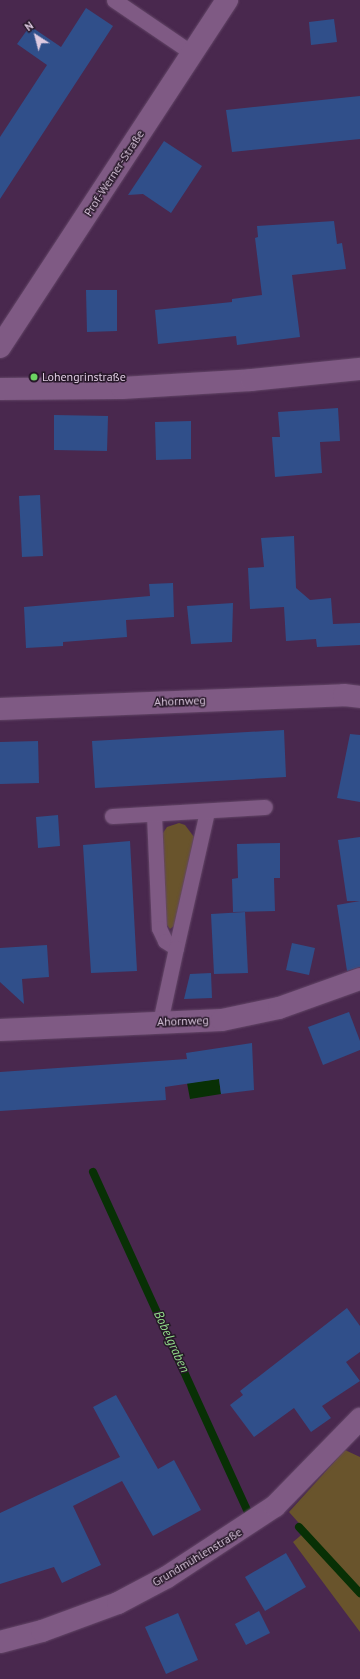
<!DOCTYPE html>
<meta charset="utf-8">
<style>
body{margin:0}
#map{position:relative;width:360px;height:1679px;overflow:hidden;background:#49284e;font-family:"PT Sans",sans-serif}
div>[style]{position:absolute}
.green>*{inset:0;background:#69542c}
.water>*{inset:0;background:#083005}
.stream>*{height:8px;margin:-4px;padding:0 4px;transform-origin:4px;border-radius:4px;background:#083005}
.building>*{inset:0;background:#304f8a}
.roads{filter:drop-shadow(0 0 1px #634667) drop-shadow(0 0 1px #634667)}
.lane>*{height:15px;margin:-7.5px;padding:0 7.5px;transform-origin:7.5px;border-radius:7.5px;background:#7f5a84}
.street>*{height:22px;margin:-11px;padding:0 11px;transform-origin:11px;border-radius:11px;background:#7f5a84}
.dots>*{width:11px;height:11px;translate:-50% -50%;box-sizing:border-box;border:2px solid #271829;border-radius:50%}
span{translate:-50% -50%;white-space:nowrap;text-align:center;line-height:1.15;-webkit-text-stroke:3px #271829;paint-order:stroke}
.street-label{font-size:12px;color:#decae1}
.poi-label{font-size:12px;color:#decae1}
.left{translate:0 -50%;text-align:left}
.water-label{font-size:13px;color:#93dc8a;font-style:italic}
.north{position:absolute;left:16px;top:16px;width:40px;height:40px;-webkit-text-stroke:3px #271829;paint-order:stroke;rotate:324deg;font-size:11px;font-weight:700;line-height:16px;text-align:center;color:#decae1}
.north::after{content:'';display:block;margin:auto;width:14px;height:18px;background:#decae1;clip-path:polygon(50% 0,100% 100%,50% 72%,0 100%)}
</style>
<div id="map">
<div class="green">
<div style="clip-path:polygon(179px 823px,185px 825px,194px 837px,175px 925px,170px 929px,167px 925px,164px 885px,163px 833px,167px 827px)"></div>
<div style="clip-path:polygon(345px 1450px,360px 1457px,360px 1632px,293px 1542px,306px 1531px,289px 1512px)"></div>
</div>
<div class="water">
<div style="clip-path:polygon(219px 1079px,221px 1094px,190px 1099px,187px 1083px)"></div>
</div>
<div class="stream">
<div style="left:93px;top:1172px;width:374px;rotate:65.5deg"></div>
<div style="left:299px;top:1527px;width:90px;rotate:47.3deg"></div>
</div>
<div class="building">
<div style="clip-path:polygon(86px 8px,113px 26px,0 199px,0 137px,47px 65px,17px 44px,30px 26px,61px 47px)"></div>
<div style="clip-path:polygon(334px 19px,337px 42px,311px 45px,309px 22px)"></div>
<div style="clip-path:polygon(360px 96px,360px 139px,232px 152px,226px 110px)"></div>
<div style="clip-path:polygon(164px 141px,202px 166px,171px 213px,143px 194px,128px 195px)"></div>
<div style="clip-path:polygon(334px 221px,337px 244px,342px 243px,346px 269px,292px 275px,300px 337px,237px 345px,236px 336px,158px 344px,155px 310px,232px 302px,232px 299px,262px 295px,255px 238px,258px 237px,257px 226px)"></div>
<div style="clip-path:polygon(86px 290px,117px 290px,117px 331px,87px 332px)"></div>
<div style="clip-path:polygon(338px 408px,340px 441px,320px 442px,322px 473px,275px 477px,272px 437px,280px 437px,278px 412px)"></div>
<div style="clip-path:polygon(54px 415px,108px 416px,107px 451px,54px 450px)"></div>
<div style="clip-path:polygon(191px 421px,191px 459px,156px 460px,155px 422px)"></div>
<div style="clip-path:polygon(40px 495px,43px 556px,22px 557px,19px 496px)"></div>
<div style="clip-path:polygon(294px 536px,296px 588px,310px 600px,331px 598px,333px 624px,360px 623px,360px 645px,317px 647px,316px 639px,286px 641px,284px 607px,250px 609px,248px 568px,264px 567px,261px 538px)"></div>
<div style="clip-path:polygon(173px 583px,174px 617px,126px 620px,127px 637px,63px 642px,63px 646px,26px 648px,24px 607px,150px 596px,149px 584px)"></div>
<div style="clip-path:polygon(233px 603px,232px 642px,191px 644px,187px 606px)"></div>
<div style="clip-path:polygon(284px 730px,286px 777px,95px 788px,92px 741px)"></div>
<div style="clip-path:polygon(350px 734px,360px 735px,360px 802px,337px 798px)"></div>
<div style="clip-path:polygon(38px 741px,39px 783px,0 784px,0 742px)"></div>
<div style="clip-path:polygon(58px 815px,60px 846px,38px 848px,36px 817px)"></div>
<div style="clip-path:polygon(360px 837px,360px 901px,347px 901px,338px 840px)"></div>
<div style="clip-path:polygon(130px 841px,137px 971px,91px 973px,83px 845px)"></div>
<div style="clip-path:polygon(280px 843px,280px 878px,274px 878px,275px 911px,233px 912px,232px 879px,238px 878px,237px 844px)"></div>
<div style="clip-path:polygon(360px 901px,360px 967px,347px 971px,337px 905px)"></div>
<div style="clip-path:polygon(245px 912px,248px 973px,214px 974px,211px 914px)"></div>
<div style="clip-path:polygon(292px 943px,315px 948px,309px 975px,286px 970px)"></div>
<div style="clip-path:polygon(47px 945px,49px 977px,22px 979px,24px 1004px,0 982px,0 948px)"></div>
<div style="clip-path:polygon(211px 973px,212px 998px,184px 999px,190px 974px)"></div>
<div style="clip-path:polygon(349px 1012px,360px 1041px,360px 1050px,323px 1065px,308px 1027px)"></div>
<div style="clip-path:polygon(252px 1043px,254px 1090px,221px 1094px,219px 1079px,165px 1087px,166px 1100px,0 1111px,0 1072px,187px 1059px,186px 1053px)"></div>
<div style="clip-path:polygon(347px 1308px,360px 1326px,360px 1352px,346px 1362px,360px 1381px,322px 1406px,331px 1418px,311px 1432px,294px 1408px,254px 1437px,230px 1405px,243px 1395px,240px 1391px)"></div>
<div style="clip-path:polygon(116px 1395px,158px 1469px,174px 1460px,201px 1510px,153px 1536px,122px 1481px,73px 1506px,101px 1565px,62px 1583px,54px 1567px,0 1584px,0 1513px,120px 1457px,93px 1407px)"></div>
<div style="clip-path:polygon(286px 1553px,306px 1587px,265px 1611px,245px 1577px)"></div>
<div style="clip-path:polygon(259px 1611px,270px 1633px,246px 1645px,235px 1624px)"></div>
<div style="clip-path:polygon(178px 1613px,198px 1660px,166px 1674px,145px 1627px)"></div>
</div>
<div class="roads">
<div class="lane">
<div style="left:114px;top:0;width:94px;rotate:34.2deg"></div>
<div style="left:154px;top:815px;width:113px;rotate:87.5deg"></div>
<div style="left:159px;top:928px;width:14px;rotate:65deg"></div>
<div style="left:165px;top:941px;width:13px;rotate:32deg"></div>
<div style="left:176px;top:948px;width:140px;rotate:-77.2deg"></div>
<div style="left:112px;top:816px;width:153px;rotate:-3.4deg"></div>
<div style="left:160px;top:1022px;width:76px;rotate:-77.8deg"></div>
</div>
<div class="street">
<div style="left:0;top:347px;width:415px;rotate:-56.8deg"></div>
<div style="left:0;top:389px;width:122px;rotate:-0.5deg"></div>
<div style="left:122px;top:388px;width:129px;rotate:-3.5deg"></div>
<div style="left:251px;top:380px;width:110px;rotate:-5.8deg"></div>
<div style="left:0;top:709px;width:344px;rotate:-2.3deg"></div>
<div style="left:344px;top:695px;width:16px;rotate:7deg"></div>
<div style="left:0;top:1030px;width:222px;rotate:-2.6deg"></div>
<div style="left:222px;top:1020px;width:58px;rotate:-11.9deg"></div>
<div style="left:279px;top:1008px;width:86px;rotate:-19.7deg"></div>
<div style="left:0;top:1642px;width:43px;rotate:-14.7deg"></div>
<div style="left:42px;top:1631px;width:81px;rotate:-20.2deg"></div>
<div style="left:118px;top:1603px;width:55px;rotate:-28deg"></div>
<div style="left:167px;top:1577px;width:129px;rotate:-33.3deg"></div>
<div style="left:275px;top:1506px;width:122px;rotate:-45.7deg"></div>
</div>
</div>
<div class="dots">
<div style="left:34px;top:377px;background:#6cd362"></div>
</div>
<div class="street-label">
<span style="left:114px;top:173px;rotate:-57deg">Prof.-Werner-Straße</span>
<span style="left:180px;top:701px;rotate:-2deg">Ahornweg</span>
<span style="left:183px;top:1021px;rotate:-2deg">Ahornweg</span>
<span style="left:197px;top:1557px;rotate:-31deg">Grundmühlenstraße</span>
</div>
<div class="poi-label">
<span class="left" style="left:42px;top:377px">Lohengrinstraße</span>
</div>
<div class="water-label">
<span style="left:171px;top:1342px;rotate:65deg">Bobelgraben</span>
</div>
<div class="north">N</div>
</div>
